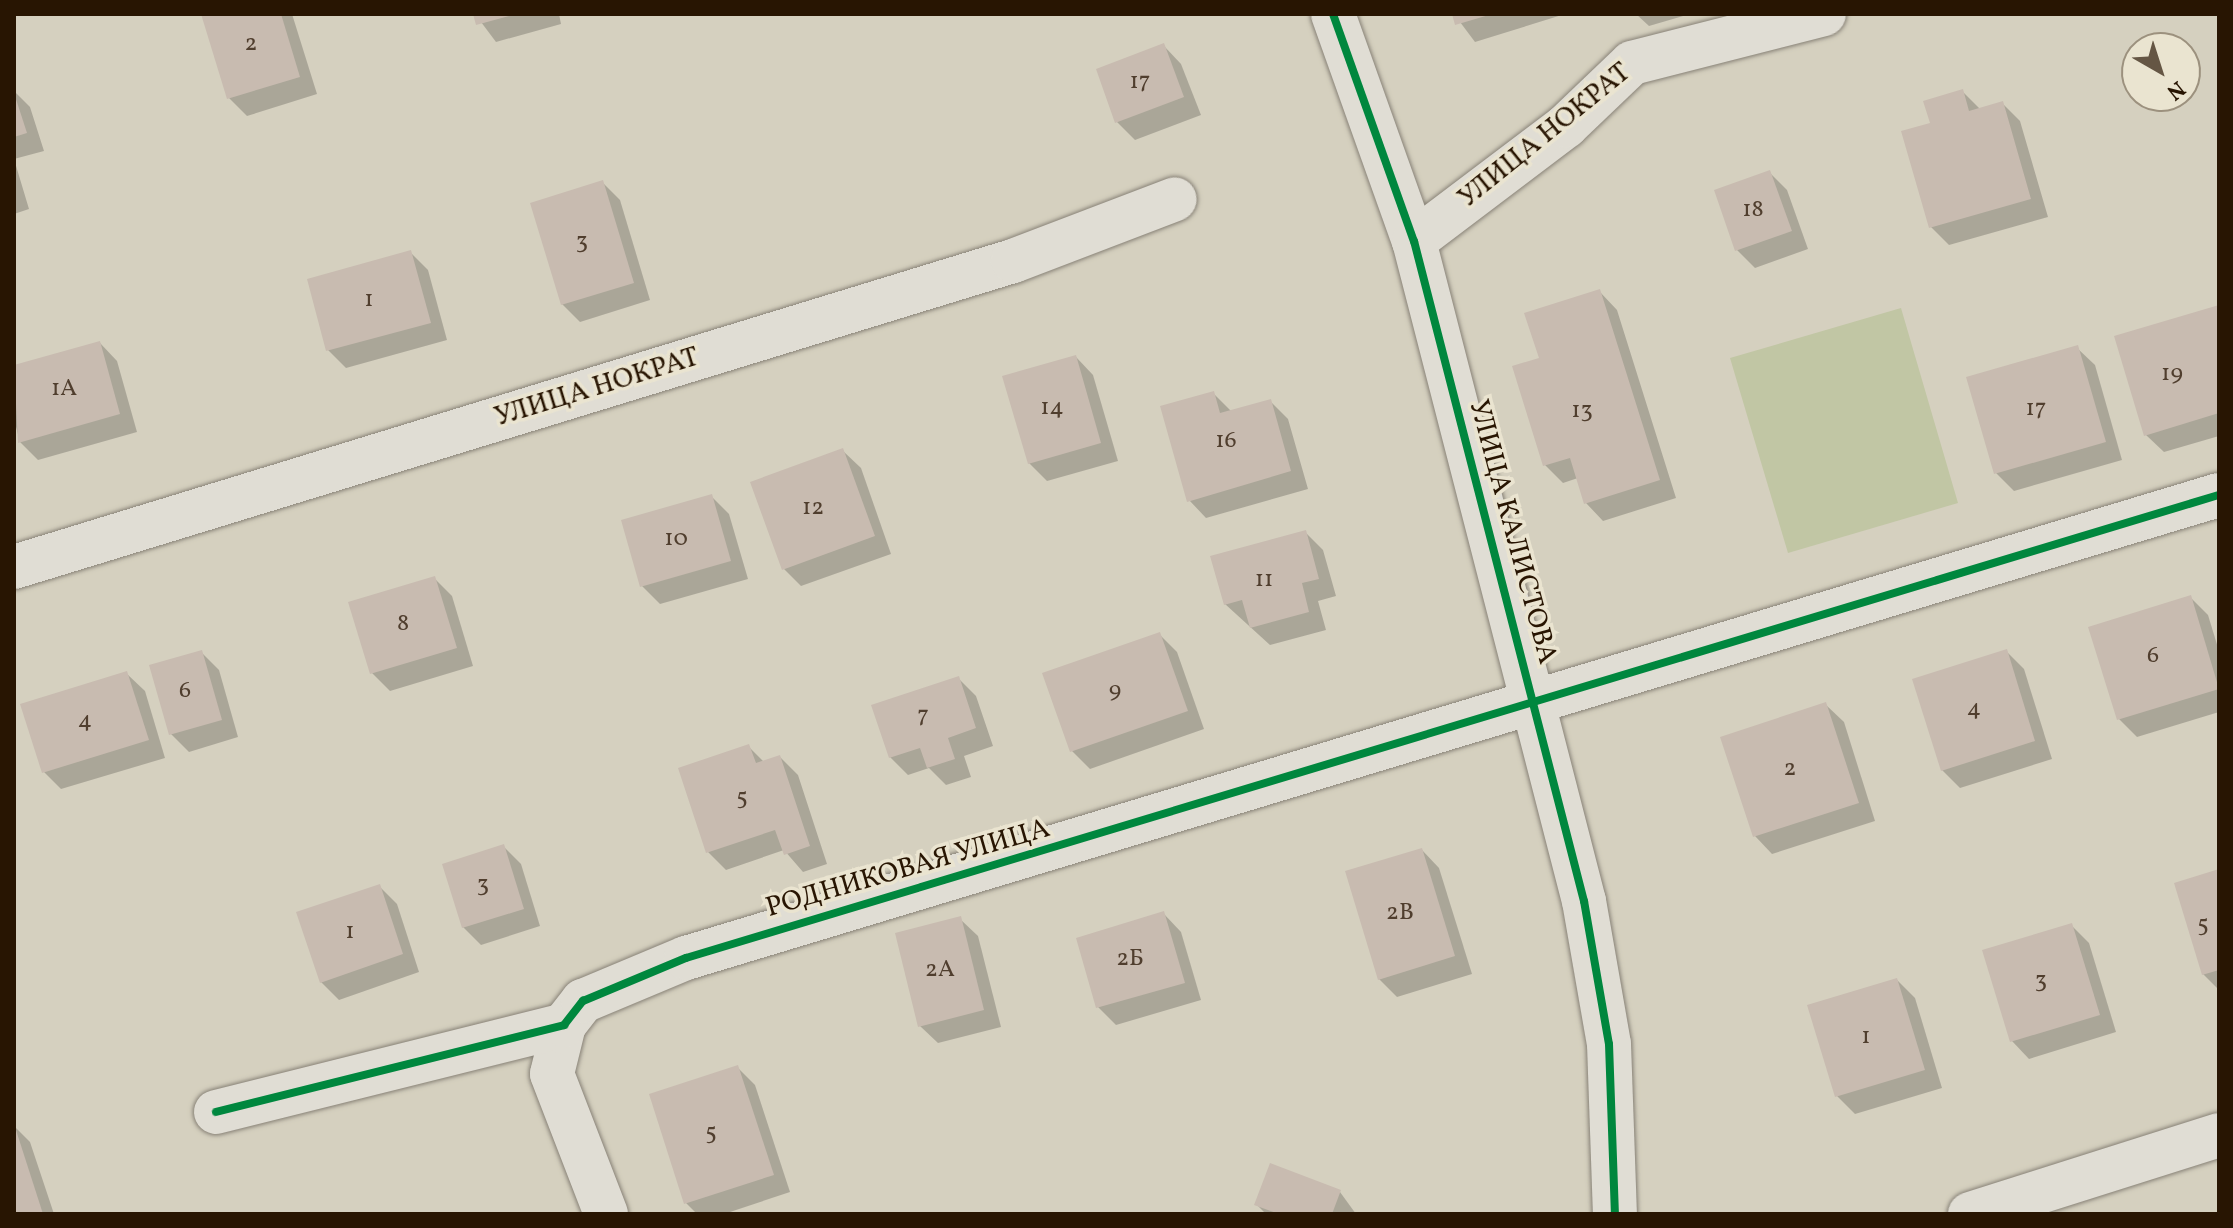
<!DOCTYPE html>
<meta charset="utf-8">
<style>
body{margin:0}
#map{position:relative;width:2233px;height:1228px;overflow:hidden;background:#d5d0bf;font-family:Vollkorn,serif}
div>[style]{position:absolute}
.green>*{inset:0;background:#c1c6a4}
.shadow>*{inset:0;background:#0003}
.building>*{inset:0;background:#c8bbb0}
.roads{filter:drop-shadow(0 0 2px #888277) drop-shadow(0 0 2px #888277)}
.minor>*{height:44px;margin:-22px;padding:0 22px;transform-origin:22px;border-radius:22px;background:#e0ddd4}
.cycleway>*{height:8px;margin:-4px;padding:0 4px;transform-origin:4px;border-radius:4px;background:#00873e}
span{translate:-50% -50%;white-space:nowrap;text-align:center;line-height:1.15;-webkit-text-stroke:7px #eae4d0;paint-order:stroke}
.number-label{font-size:24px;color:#503e2e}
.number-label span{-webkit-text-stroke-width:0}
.street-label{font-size:28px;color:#281502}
.frame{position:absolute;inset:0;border:16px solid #281502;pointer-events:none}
.north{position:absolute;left:2121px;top:32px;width:80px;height:80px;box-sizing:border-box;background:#eae4d0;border:2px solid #9c917e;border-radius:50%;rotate:141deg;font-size:22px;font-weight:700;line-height:32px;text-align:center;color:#281502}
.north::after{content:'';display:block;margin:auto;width:28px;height:36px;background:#655644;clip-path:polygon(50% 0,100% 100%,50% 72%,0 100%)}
</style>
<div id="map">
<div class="green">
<div style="clip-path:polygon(1901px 308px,1958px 503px,1788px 553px,1730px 358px)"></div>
</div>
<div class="shadow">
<div style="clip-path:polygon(203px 14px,292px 14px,317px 94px,247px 116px,229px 98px)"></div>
<div style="clip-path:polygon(475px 14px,559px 14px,561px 24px,496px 42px)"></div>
<div style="clip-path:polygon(1454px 14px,1565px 14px,1475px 42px)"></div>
<div style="clip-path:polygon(1636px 14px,1690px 14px,1649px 26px)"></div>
<div style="clip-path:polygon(1164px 46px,1181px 64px,1201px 115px,1135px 140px,1117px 122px)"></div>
<div style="clip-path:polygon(14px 91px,30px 107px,44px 151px,14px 159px,29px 209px,14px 214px)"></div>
<div style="clip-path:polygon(1963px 92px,1981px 110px,2002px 103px,2020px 121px,2048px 217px,1949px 245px,1931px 227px,1932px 124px)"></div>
<div style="clip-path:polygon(1770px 173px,1787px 190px,1808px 249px,1755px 268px,1737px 250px,1716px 192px)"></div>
<div style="clip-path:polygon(602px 182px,620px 200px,650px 300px,580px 322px,562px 304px)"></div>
<div style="clip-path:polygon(410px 252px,428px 270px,447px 340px,346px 368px,328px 350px)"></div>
<div style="clip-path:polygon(1600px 292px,1617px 310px,1676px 498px,1603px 521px,1586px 503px,1578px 478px,1563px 483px,1545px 465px,1541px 359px)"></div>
<div style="clip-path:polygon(2219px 307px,2219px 436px,2164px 452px,2146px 435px)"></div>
<div style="clip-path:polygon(100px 343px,117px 361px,137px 432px,38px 460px,20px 442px,14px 419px,14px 367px)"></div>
<div style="clip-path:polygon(2077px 348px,2095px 365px,2122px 460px,2014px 491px,1996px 473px)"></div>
<div style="clip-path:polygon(1076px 357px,1093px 375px,1118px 461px,1047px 481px,1029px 463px)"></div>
<div style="clip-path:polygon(1213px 393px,1232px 412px,1270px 401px,1288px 419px,1308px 489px,1206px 518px,1189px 500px)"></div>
<div style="clip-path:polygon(843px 451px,861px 468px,891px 554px,801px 586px,784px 569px)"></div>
<div style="clip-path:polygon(711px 496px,729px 514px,748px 579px,660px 604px,642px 586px)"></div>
<div style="clip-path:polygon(1305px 532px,1323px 550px,1336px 596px,1318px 601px,1326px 630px,1270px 645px,1225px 604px)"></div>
<div style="clip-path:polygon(434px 578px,452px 596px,473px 666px,390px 691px,372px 673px)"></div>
<div style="clip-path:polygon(2190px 597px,2208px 615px,2219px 651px,2219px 712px,2137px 737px,2119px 719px)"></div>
<div style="clip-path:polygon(1159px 634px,1177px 652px,1204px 729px,1090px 769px,1072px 751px)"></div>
<div style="clip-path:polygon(2006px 651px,2024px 669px,2052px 759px,1960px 788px,1942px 770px)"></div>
<div style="clip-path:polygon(201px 652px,219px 670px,238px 737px,189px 752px,171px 734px,151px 667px)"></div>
<div style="clip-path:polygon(127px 674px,145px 691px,165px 758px,61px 789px,43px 771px)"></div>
<div style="clip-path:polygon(958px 678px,976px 696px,993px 746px,964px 756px,971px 777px,946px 785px,929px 768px,908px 775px,890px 757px)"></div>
<div style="clip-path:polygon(1826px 705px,1844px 722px,1875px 821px,1772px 854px,1755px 836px)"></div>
<div style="clip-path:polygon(749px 747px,764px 762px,780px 757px,798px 775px,827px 864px,803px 872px,784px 850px,726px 870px,708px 852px)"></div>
<div style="clip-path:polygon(503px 846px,521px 864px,540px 926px,481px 945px,463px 927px)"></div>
<div style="clip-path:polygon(1422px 850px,1439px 868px,1472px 974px,1397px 997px,1379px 979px)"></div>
<div style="clip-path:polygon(2219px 871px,2219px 990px,2203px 974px)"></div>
<div style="clip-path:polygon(379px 886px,397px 904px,419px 972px,339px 1000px,321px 982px)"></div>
<div style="clip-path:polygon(1164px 914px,1181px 932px,1201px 1000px,1116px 1025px,1098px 1007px)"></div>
<div style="clip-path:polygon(960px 919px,978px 936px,1001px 1027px,938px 1043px,920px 1026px)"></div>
<div style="clip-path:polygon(2071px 925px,2089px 943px,2116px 1032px,2029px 1059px,2012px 1041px)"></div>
<div style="clip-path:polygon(1897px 980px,1915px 998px,1942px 1088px,1855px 1114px,1837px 1096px)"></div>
<div style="clip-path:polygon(737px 1067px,755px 1085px,790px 1192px,724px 1214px,697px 1214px,686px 1203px)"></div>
<div style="clip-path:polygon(14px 1126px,30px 1142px,54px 1214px,14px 1214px)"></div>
<div style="clip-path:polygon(1340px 1192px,1356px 1214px,1266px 1214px,1256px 1204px)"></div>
</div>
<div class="building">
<div style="clip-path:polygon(201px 14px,281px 14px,300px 77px,227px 99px)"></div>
<div style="clip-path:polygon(473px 14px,513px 14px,513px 15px,476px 25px)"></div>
<div style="clip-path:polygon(1452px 14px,1489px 14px,1489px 15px,1455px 25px)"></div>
<div style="clip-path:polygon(1164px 43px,1184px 97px,1115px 123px,1096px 69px)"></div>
<div style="clip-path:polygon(1963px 89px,1969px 111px,2003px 101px,2031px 199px,1929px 228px,1901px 131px,1930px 123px,1923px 101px)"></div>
<div style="clip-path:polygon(14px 93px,27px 133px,14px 137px)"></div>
<div style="clip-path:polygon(1770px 170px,1792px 231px,1735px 251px,1714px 190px)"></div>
<div style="clip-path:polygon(603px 180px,634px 283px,561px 305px,530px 203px)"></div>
<div style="clip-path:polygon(411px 250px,431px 323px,326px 351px,307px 279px)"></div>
<div style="clip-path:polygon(1600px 289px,1660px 480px,1584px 504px,1570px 458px,1543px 466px,1512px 366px,1539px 358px,1524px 313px)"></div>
<div style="clip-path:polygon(2219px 305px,2219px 413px,2144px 436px,2114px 336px)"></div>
<div style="clip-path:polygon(100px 341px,120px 414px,18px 443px,14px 365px)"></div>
<div style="clip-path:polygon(2078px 345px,2106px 442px,1994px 474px,1966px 377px)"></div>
<div style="clip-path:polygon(1076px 355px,1101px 443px,1028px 464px,1002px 376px)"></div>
<div style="clip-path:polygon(1214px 391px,1220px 413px,1271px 399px,1291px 471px,1187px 502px,1160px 406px)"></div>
<div style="clip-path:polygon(843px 448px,875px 536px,782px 570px,750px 482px)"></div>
<div style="clip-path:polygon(712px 494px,731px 561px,640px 587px,621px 520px)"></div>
<div style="clip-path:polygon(1306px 530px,1319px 579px,1302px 583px,1309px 612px,1250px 628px,1242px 600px,1224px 605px,1210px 556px)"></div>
<div style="clip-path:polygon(435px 576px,457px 648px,370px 674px,348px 602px)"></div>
<div style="clip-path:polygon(2191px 595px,2219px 689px,2117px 720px,2088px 627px)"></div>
<div style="clip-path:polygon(1160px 632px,1188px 711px,1070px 752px,1042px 673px)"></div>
<div style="clip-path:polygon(2007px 649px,2035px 741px,1941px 771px,1912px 679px)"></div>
<div style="clip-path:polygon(202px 650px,222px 720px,169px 735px,149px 665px)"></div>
<div style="clip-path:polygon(127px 671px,149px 740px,42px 773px,20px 704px)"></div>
<div style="clip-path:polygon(959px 676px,976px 728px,948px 738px,955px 759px,927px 768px,920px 748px,889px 758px,871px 705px)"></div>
<div style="clip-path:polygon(1826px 702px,1859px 803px,1753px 837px,1720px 737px)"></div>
<div style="clip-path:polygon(749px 744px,756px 763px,780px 755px,810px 846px,784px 855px,775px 830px,706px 853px,678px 768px)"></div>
<div style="clip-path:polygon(504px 844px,524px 909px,462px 928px,442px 864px)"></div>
<div style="clip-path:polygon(1422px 848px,1455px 956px,1378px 980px,1345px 871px)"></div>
<div style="clip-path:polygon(2219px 869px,2219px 970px,2202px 975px,2174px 883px)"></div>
<div style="clip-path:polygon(380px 884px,403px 954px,320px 983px,296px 912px)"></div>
<div style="clip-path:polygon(1164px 911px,1185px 983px,1096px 1008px,1076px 938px)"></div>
<div style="clip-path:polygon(961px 916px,984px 1010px,918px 1027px,895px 933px)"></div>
<div style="clip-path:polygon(2072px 923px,2100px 1015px,2010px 1042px,1982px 950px)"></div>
<div style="clip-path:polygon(1897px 978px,1925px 1070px,1835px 1097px,1807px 1005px)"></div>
<div style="clip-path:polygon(738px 1065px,774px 1175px,684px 1204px,649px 1094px)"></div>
<div style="clip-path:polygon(14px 1127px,15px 1127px,43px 1214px,14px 1214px)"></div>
<div style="clip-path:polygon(1270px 1163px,1341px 1190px,1332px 1214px,1279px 1214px,1254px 1205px)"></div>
</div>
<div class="roads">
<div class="minor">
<div style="left:1333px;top:14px;width:241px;rotate:70.4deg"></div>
<div style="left:1414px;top:241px;width:682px;rotate:75.56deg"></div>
<div style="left:1584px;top:901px;width:145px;rotate:80.1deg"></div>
<div style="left:1609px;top:1044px;width:170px;rotate:88deg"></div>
<div style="left:1414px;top:241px;width:191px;rotate:-37.1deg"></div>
<div style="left:1566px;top:126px;width:91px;rotate:-43.7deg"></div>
<div style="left:1632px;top:63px;width:198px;rotate:-14.3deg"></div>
<div style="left:14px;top:567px;width:1045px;rotate:-17.03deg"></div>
<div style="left:1013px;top:261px;width:173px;rotate:-20.9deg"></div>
<div style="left:564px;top:1025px;width:50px;rotate:103.8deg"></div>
<div style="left:552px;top:1074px;width:150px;rotate:68.9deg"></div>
<div style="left:216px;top:1112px;width:359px;rotate:-14deg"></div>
<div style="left:564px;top:1025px;width:31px;rotate:-52deg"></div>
<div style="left:583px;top:1001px;width:112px;rotate:-22.7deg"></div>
<div style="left:686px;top:958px;width:1601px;rotate:-16.81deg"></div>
<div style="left:1970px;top:1214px;width:261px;rotate:-17.6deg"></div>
</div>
</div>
<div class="cycleway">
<div style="left:1333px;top:14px;width:241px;rotate:70.4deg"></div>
<div style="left:1414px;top:241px;width:682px;rotate:75.56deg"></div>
<div style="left:1584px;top:901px;width:145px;rotate:80.1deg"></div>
<div style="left:1609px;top:1044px;width:170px;rotate:88deg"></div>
<div style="left:216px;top:1112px;width:359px;rotate:-14deg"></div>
<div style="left:564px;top:1025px;width:31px;rotate:-52deg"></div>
<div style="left:583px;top:1001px;width:112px;rotate:-22.7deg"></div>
<div style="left:686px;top:958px;width:1601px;rotate:-16.81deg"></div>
</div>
<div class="number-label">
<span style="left:251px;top:45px">2</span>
<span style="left:1140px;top:83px">17</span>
<span style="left:1753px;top:211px">18</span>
<span style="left:582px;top:243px">3</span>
<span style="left:369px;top:301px">1</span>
<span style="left:2172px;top:375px">19</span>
<span style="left:64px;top:390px">1А</span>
<span style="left:1052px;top:409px">14</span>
<span style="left:2036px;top:410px">17</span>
<span style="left:1582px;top:412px">13</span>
<span style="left:1226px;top:442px">16</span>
<span style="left:813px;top:509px">12</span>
<span style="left:676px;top:540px">10</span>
<span style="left:1264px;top:581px">11</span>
<span style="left:403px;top:625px">8</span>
<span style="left:2153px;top:657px">6</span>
<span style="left:185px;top:692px">6</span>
<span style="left:1115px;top:692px">9</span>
<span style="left:1974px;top:710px">4</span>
<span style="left:923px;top:717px">7</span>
<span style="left:85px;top:722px">4</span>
<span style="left:1790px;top:770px">2</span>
<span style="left:742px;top:799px">5</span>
<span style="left:483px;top:886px">3</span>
<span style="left:1400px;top:914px">2В</span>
<span style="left:2203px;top:926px">5</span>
<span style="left:350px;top:933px">1</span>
<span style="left:1130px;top:960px">2Б</span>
<span style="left:940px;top:971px">2А</span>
<span style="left:2041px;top:982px">3</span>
<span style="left:1866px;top:1038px">1</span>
<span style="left:711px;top:1134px">5</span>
</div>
<div class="street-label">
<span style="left:1545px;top:136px;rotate:-39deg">УЛИЦА НОКРАТ</span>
<span style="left:597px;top:388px;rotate:-17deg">УЛИЦА НОКРАТ</span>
<span style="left:1512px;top:532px;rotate:75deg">УЛИЦА КАЛИСТОВА</span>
<span style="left:908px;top:869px;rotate:-16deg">РОДНИКОВАЯ УЛИЦА</span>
</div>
<div class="frame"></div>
<div class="north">N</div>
</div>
